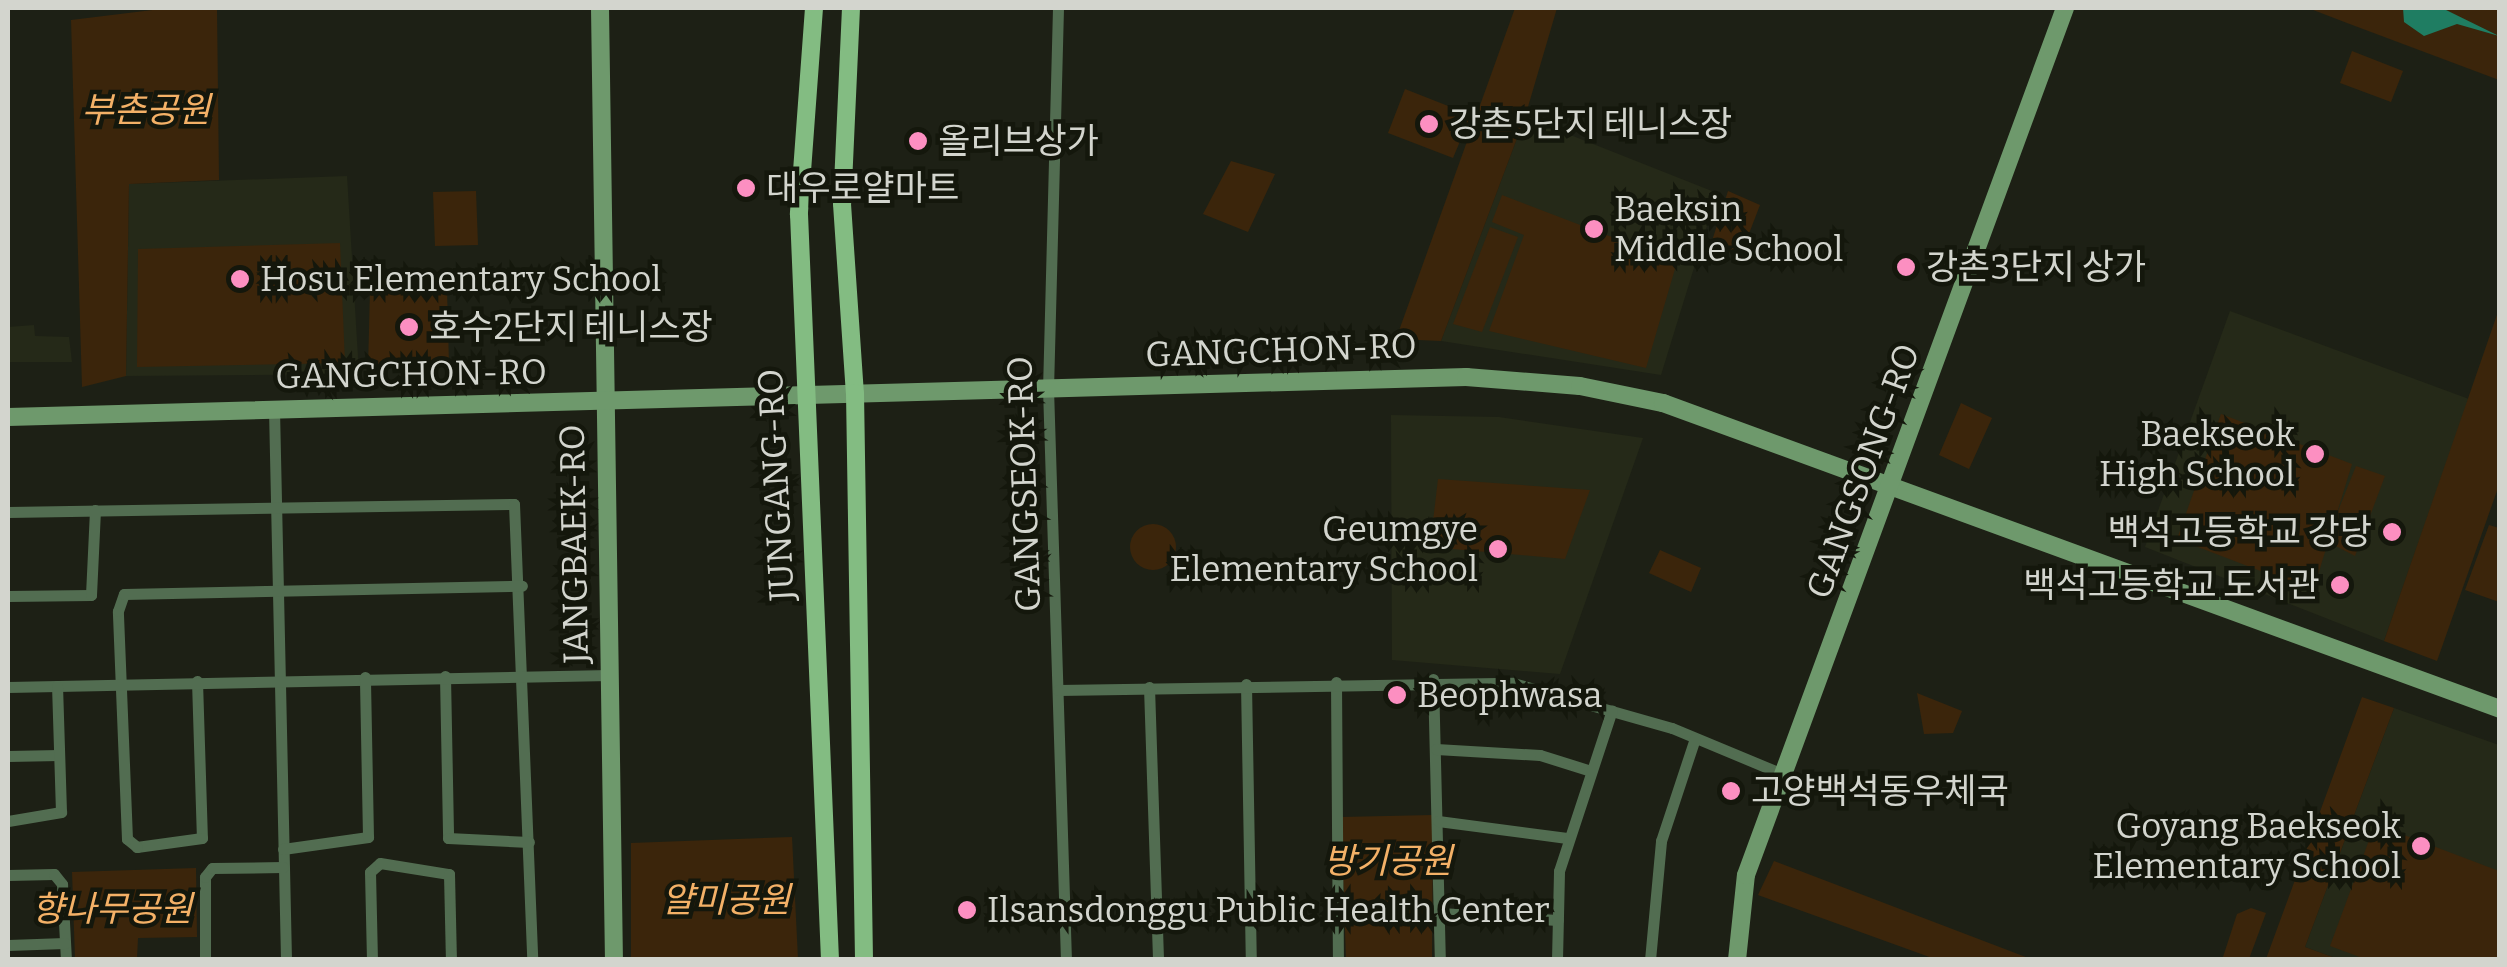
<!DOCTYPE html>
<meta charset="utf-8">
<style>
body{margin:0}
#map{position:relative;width:2507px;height:967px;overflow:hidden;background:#1d2015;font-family:Bitter,"Noto Sans KR",serif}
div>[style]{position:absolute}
.built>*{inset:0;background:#252918}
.green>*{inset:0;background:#3b250b}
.round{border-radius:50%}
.water>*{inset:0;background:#1f7d62}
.street>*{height:11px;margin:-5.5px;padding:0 5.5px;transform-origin:5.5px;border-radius:5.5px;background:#526d51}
.secondary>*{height:18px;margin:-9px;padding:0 9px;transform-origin:9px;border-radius:9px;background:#6e996c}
.primary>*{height:18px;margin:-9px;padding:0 9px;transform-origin:9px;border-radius:9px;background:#83bc82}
.dots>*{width:28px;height:28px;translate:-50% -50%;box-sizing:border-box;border:5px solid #14170c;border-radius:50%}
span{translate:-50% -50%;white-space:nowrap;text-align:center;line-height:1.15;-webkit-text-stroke:9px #14170c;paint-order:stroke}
.park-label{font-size:35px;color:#f4b167;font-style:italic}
.poi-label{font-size:35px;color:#d3d5ce}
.left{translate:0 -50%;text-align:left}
.right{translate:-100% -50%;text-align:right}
.street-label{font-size:35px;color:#d3d5ce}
.frame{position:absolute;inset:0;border:10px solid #d3d5ce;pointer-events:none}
</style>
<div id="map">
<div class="built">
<div style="clip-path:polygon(1525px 117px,1717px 193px,1661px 375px,1441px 341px)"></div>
<div style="clip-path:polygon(347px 176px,359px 374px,126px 376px,129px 184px)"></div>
<div style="clip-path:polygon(2230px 311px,2469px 399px,2384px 641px,2145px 547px)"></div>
<div style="clip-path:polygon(34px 325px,35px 336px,69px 337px,72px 362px,9px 362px,8px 327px)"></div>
<div style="clip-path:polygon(1391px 415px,1499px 417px,1643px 438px,1560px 674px,1392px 660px)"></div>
<div style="clip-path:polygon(2394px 708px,2499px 745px,2499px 959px,2338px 959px,2305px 947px)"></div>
</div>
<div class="green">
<div style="clip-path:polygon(169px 8px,217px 8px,219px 180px,129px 184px,126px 376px,82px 387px,71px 20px)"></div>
<div style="clip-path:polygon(1515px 8px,1557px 8px,1525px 117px,1441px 341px,1396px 339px)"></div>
<div style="clip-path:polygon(2308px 8px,2499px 8px,2499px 80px,2347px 23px)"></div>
<div style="clip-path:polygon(2352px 51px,2403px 71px,2391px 102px,2340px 83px)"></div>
<div style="clip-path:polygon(1405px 89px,1471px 115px,1453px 158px,1388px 133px)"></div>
<div style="clip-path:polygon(1231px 161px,1275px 174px,1248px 232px,1203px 214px)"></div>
<div style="clip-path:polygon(476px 191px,478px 245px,435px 246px,433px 192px)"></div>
<div style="clip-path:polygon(1728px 191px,1760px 205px,1740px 257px,1711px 244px)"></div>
<div style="clip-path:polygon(1502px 195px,1677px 262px,1646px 368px,1489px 331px,1524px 235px,1492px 222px)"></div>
<div style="clip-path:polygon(1490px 227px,1518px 237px,1482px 332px,1453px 324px)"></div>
<div style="clip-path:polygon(340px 243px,345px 363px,137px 367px,138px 249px)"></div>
<div style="clip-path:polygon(447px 289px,449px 365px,368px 369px,370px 290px)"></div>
<div style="clip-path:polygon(2499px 309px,2499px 485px,2437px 661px,2384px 641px)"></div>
<div style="clip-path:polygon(1961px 403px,1992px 418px,1969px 469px,1939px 455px)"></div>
<div style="clip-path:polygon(2221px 414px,2352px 464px,2313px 591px,2177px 539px)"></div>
<div style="clip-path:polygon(2356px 466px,2385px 476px,2355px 556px,2326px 541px)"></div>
<div style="clip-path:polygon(1438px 479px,1590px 490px,1565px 559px,1430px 547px)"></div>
<div class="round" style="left:1130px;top:524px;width:46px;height:46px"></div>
<div style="clip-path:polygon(2489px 525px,2499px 528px,2499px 602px,2465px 590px)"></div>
<div style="clip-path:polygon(1660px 550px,1701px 568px,1691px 592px,1649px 573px)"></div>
<div style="clip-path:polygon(1917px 693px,1962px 711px,1953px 733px,1924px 734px)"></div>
<div style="clip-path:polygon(2362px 697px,2394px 708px,2305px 947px,2338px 959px,2266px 959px)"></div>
<div style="clip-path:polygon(1433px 815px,1432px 959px,1346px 959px,1341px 817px)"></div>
<div style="clip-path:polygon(2375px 824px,2499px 871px,2499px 959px,2365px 959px,2330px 946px)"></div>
<div style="clip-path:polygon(792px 837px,798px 959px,631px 959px,631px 843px)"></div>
<div style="clip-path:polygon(1774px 861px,2031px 959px,1935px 959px,1758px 895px)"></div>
<div style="clip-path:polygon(196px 868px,197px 937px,138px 938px,137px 959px,75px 959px,72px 872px)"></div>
<div style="clip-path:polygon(2251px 908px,2266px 913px,2249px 959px,2223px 957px,2237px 914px)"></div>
</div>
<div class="water">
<div style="clip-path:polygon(2403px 8px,2442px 8px,2499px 36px,2457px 24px,2424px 36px,2404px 22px)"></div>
</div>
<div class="street">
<div style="left:1058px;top:8px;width:380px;rotate:91.5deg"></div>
<div style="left:1048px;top:388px;width:572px;rotate:88.2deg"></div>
<div style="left:274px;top:409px;width:551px;rotate:88.75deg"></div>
<div style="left:8px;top:512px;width:506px;rotate:-0.91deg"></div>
<div style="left:514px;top:504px;width:456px;rotate:87.7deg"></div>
<div style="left:8px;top:596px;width:83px;rotate:-0.7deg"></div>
<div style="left:91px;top:595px;width:85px;rotate:-87.3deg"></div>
<div style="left:445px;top:676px;width:162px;rotate:88.9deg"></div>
<div style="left:448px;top:838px;width:81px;rotate:2.8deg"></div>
<div style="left:1433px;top:679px;width:281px;rotate:88.6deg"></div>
<div style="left:197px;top:681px;width:157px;rotate:88.2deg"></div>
<div style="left:202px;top:838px;width:66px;rotate:172.1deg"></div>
<div style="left:137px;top:847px;width:13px;rotate:-141deg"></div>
<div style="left:127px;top:839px;width:228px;rotate:-92.3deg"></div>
<div style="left:118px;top:611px;width:18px;rotate:-71deg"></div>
<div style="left:124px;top:594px;width:398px;rotate:-1.2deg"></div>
<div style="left:1336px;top:682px;width:278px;rotate:89.6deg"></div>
<div style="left:1246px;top:684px;width:276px;rotate:89deg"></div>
<div style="left:8px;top:687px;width:602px;rotate:-1.14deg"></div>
<div style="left:1149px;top:687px;width:273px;rotate:88.1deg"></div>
<div style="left:1058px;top:690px;width:455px;rotate:-0.9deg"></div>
<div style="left:1513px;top:683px;width:165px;rotate:15.8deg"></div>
<div style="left:1672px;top:728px;width:122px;rotate:22.6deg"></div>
<div style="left:1436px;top:749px;width:104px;rotate:3.3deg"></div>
<div style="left:1540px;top:755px;width:50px;rotate:17.4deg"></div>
<div style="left:8px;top:756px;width:51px;rotate:-1.1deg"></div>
<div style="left:8px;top:821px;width:54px;rotate:-9.6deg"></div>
<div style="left:61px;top:812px;width:126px;rotate:-91.8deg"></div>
<div style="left:1438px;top:821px;width:130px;rotate:7.5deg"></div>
<div style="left:283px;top:849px;width:86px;rotate:-8deg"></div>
<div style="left:368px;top:837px;width:160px;rotate:-91.1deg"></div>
<div style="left:8px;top:875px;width:46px;rotate:-1.2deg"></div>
<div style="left:54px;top:874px;width:13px;rotate:51deg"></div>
<div style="left:62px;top:884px;width:76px;rotate:87deg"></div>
<div style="left:1440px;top:913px;width:118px;rotate:3.4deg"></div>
<div style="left:8px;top:945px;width:57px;rotate:-2deg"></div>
<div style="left:205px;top:960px;width:83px;rotate:-90deg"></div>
<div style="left:205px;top:877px;width:11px;rotate:-52deg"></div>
<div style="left:212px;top:868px;width:71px;rotate:-0.8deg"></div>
<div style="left:372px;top:960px;width:88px;rotate:-91.3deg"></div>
<div style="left:370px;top:872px;width:13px;rotate:-42deg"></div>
<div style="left:380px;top:863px;width:70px;rotate:9.1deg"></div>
<div style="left:449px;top:874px;width:86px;rotate:88.7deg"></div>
<div style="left:1557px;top:960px;width:89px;rotate:-88.7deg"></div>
<div style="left:1559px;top:871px;width:169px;rotate:-71.8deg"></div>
<div style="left:1650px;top:960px;width:120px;rotate:-84.7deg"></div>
<div style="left:1661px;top:841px;width:108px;rotate:-71.7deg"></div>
</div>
<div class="secondary">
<div style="left:600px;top:8px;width:952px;rotate:89.16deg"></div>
<div style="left:8px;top:417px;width:1459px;rotate:-1.57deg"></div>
<div style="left:1466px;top:377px;width:114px;rotate:4.5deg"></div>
<div style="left:1580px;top:386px;width:85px;rotate:11.6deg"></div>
<div style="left:1663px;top:403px;width:891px;rotate:20.08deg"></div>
<div style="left:1737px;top:960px;width:85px;rotate:-84deg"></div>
<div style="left:1746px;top:875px;width:924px;rotate:-69.8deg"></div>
</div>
<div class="primary">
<div style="left:814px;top:8px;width:207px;rotate:94.2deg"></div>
<div style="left:799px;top:214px;width:747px;rotate:87.62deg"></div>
<div style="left:851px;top:8px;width:196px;rotate:92.6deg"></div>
<div style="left:842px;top:204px;width:189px;rotate:86.1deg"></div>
<div style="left:855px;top:393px;width:567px;rotate:89.09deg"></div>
</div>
<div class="dots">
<div style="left:1429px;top:124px;background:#fc8fc1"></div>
<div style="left:918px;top:141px;background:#fc8fc1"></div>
<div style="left:746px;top:188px;background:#fc8fc1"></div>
<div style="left:1594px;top:229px;background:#fc8fc1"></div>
<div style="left:1906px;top:267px;background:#fc8fc1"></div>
<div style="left:240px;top:279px;background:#fc8fc1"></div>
<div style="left:409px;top:327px;background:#fc8fc1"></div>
<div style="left:2315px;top:454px;background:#fc8fc1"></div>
<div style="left:2392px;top:532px;background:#fc8fc1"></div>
<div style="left:1498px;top:549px;background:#fc8fc1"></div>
<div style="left:2340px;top:585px;background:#fc8fc1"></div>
<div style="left:1397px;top:695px;background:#fc8fc1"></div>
<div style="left:1731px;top:791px;background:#fc8fc1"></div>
<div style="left:2421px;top:846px;background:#fc8fc1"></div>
<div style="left:967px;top:910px;background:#fc8fc1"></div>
</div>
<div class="park-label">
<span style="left:146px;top:110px">부촌공원</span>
<span style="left:1388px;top:861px">방기공원</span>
<span style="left:726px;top:900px">얄미공원</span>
<span style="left:112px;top:909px">향나무공원</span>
</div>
<div class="poi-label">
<span class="left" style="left:1449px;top:124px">강촌5단지 테니스장</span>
<span class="left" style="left:938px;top:141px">올리브상가</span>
<span class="left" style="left:766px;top:188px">대우로얄마트</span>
<span class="left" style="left:1614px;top:229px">Baeksin<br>Middle School</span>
<span class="left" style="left:1926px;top:267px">강촌3단지 상가</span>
<span class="left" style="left:260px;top:279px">Hosu Elementary School</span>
<span class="left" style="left:429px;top:327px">호수2단지 테니스장</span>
<span class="right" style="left:2295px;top:454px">Baekseok<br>High School</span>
<span class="right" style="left:1478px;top:549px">Geumgye<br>Elementary School</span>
<span class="right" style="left:2372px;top:532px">백석고등학교 강당</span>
<span class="right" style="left:2320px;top:585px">백석고등학교 도서관</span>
<span class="left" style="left:1417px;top:695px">Beophwasa</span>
<span class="left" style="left:1751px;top:791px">고양백석동우체국</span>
<span class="right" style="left:2401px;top:846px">Goyang Baekseok<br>Elementary School</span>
<span class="left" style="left:987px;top:910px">Ilsansdonggu Public Health Center</span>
</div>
<div class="street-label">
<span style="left:1281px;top:350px;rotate:-2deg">GANGCHON-RO</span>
<span style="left:411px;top:374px;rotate:-1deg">GANGCHON-RO</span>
<span style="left:1863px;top:471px;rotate:-70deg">GANGSONG-RO</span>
<span style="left:1024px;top:484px;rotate:-92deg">GANGSEOK-RO</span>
<span style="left:776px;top:485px;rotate:-93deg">JUNGANG-RO</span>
<span style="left:574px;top:544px;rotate:-91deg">JANGBAEK-RO</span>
</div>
<div class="frame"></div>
</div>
